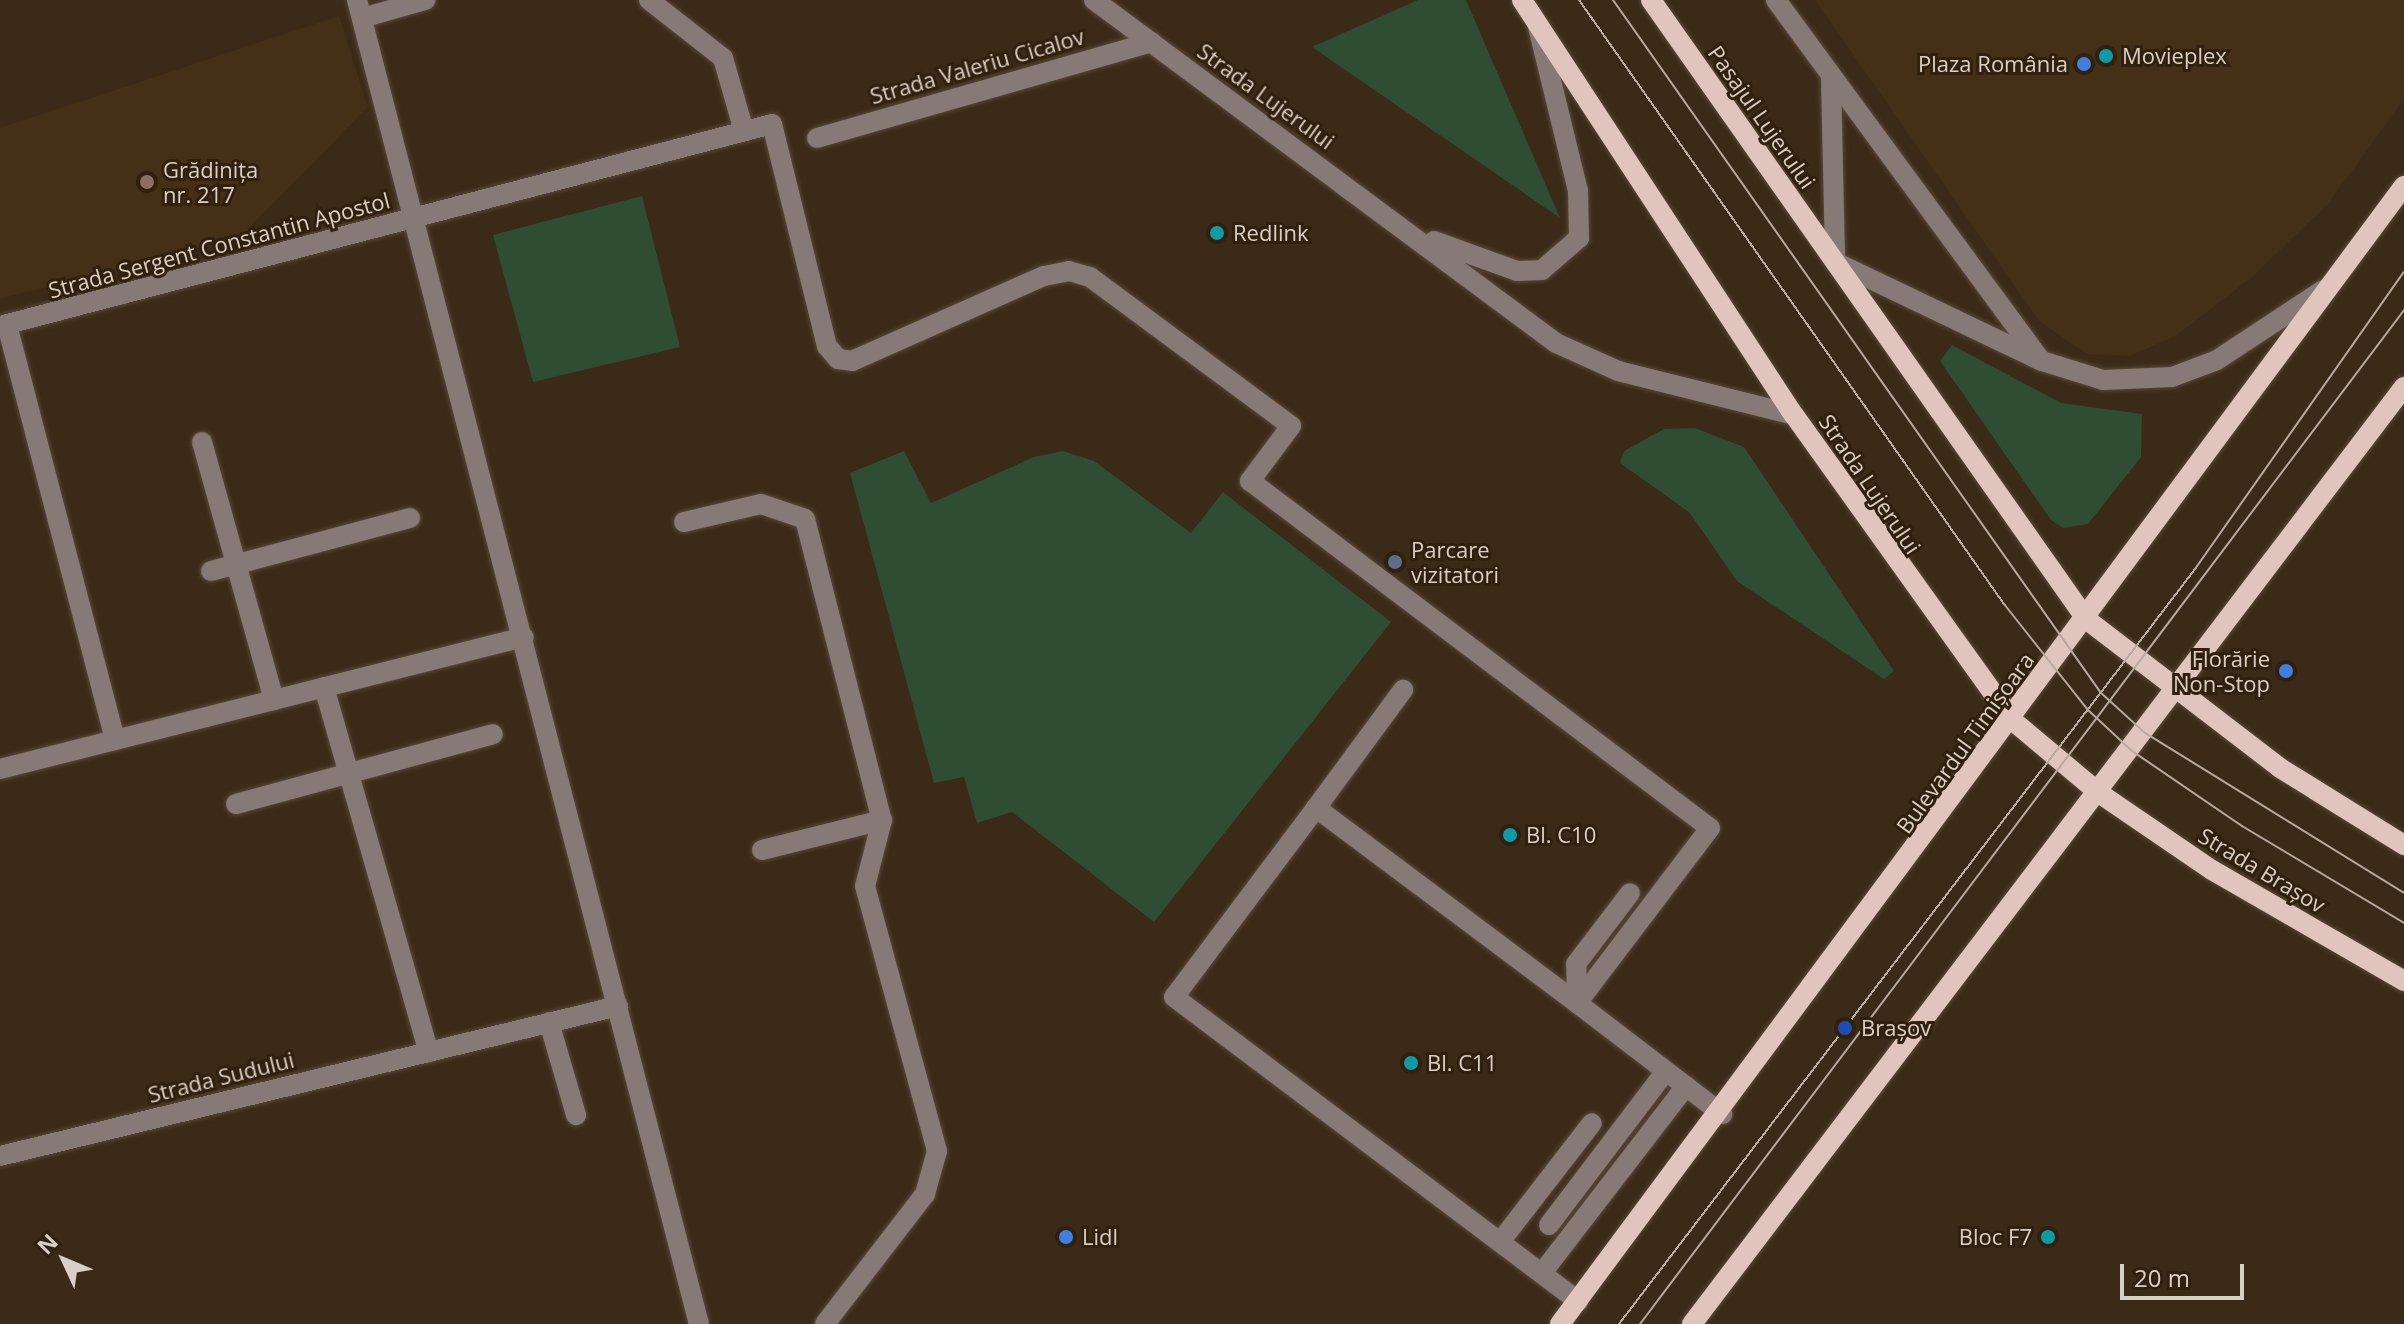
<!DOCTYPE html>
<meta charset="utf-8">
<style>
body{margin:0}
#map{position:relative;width:2404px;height:1324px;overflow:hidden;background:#3b2a18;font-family:"Open Sans",sans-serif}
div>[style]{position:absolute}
.built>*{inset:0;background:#442f17}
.green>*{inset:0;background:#2e4d32}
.roads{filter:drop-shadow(0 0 2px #584837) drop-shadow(0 0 2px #584837)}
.minor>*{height:20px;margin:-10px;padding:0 10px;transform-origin:10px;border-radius:10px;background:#867976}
.major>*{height:20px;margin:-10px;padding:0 10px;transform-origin:10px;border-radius:10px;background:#e0c5bd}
.tram>*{height:2px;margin:-1px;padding:0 1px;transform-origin:1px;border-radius:1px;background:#b6aa9e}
.dots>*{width:22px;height:22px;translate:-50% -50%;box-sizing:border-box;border:4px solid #31200e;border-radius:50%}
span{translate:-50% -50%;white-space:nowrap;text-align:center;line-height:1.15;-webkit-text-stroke:6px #31200e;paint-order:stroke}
.poi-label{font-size:22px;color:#dacfc4}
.left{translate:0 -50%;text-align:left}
.right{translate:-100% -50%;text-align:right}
.street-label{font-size:22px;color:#dacfc4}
.north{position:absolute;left:24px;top:1220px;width:80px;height:80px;-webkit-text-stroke:6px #31200e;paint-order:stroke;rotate:314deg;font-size:22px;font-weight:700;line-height:32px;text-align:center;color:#dacfc4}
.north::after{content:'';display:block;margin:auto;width:28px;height:36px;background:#dacfc4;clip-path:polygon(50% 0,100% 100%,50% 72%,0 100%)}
.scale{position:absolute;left:2120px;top:1264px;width:124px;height:36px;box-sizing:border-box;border:4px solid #dacfc4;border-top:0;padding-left:10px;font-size:24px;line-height:28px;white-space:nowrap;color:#dacfc4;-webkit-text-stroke:6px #31200e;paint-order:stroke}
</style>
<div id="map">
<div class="built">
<div style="clip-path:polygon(1815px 0,2404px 0,2404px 99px,2328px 204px,2252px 277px,2177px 335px,2130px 356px,2087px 354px,2039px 321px)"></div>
<div style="clip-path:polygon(339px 16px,368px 107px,241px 236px,0 299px,0 128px)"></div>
</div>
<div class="green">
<div style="clip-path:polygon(1418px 0,1466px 0,1560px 218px,1312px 47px)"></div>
<div style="clip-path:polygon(642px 196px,680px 347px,533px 382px,493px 235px)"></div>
<div style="clip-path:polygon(1952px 345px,2061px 403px,2142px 414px,2141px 457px,2088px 524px,2063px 528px,2051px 520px,1940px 361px)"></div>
<div style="clip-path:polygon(1695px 428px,1744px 447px,1894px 671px,1884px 679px,1737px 581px,1689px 512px,1620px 463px,1624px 451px,1664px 429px)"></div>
<div style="clip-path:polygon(904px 451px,931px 503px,1034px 457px,1063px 451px,1094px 461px,1191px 533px,1223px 492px,1391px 622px,1154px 922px,1012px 812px,977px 823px,964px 777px,934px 783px,850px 473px)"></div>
</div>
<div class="roads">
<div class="minor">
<div style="left:357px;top:0;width:1367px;rotate:75.52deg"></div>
<div style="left:649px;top:0;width:94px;rotate:38.1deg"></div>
<div style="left:723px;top:58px;width:76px;rotate:74deg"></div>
<div style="left:1094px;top:0;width:575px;rotate:36.59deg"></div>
<div style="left:1556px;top:343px;width:68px;rotate:24.3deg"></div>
<div style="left:1618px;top:371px;width:181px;rotate:14deg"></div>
<div style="left:1776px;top:0;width:444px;rotate:53.7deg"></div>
<div style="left:362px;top:18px;width:66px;rotate:-15.9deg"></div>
<div style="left:1831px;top:79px;width:183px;rotate:88.7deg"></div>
<div style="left:1835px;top:262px;width:229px;rotate:25.6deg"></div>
<div style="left:2042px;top:361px;width:64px;rotate:17.3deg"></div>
<div style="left:2103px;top:380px;width:69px;rotate:-2.5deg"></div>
<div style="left:2172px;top:377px;width:48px;rotate:-20.7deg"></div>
<div style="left:2217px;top:360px;width:127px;rotate:-33.4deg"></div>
<div style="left:817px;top:138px;width:348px;rotate:-16deg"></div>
<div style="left:1434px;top:241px;width:88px;rotate:19.9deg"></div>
<div style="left:1517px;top:271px;width:25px;rotate:-2deg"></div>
<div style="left:1542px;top:270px;width:49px;rotate:-40.9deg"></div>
<div style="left:1579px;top:238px;width:47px;rotate:-91.2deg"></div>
<div style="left:1578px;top:191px;width:169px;rotate:-103.7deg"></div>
<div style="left:7px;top:325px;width:429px;rotate:75.4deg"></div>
<div style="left:0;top:326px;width:798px;rotate:-14.66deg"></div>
<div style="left:772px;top:124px;width:229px;rotate:76.1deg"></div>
<div style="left:827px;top:346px;width:17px;rotate:50deg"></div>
<div style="left:838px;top:359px;width:14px;rotate:8deg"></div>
<div style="left:852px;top:361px;width:210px;rotate:-23.9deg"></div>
<div style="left:1044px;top:276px;width:25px;rotate:-11deg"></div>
<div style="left:1069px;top:271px;width:22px;rotate:16deg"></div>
<div style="left:1090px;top:277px;width:250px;rotate:36.5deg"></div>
<div style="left:1291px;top:426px;width:69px;rotate:126.7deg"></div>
<div style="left:1250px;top:481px;width:576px;rotate:37.03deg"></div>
<div style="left:1710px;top:828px;width:220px;rotate:127.2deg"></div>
<div style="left:1577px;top:1003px;width:183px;rotate:37.4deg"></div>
<div style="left:202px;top:442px;width:268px;rotate:74.4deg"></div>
<div style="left:684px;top:522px;width:79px;rotate:-13.2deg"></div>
<div style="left:761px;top:504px;width:46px;rotate:18.8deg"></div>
<div style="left:805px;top:519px;width:311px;rotate:75.7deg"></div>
<div style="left:882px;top:820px;width:68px;rotate:104.4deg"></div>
<div style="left:865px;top:886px;width:275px;rotate:74.8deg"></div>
<div style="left:937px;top:1151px;width:45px;rotate:105.6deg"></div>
<div style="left:925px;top:1194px;width:164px;rotate:127.6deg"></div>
<div style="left:211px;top:571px;width:206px;rotate:-14.9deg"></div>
<div style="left:324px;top:687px;width:380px;rotate:74deg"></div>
<div style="left:0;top:769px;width:540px;rotate:-14.14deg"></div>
<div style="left:236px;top:804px;width:266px;rotate:-15.2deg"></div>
<div style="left:1316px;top:808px;width:147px;rotate:-53.6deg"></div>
<div style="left:762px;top:850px;width:124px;rotate:-14deg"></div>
<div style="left:1577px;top:1003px;width:326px;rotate:-143.2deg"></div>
<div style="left:1316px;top:808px;width:236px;rotate:126.9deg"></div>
<div style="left:1174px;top:997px;width:506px;rotate:36.96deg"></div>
<div style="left:1577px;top:1003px;width:39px;rotate:-91deg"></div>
<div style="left:1576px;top:964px;width:89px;rotate:-52.7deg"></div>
<div style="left:549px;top:1022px;width:97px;rotate:73.8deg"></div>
<div style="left:0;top:1156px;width:636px;rotate:-13.64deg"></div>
<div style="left:1549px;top:1225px;width:193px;rotate:-52.8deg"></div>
<div style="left:1500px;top:1242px;width:150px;rotate:-52.3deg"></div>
<div style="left:1542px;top:1273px;width:236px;rotate:-52.4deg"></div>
</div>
<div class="major">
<div style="left:1522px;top:0;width:496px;rotate:56.8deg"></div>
<div style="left:1794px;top:415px;width:375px;rotate:54.4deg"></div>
<div style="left:2012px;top:720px;width:114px;rotate:40deg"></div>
<div style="left:2099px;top:793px;width:137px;rotate:34.3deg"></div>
<div style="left:2212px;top:870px;width:222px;rotate:30deg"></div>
<div style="left:1651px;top:0;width:757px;rotate:54.9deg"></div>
<div style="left:2086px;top:619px;width:245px;rotate:37.5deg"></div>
<div style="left:2280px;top:768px;width:146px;rotate:31.8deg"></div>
<div style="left:1560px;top:1324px;width:1417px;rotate:-53.44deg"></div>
<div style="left:1692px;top:1324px;width:1177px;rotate:-52.77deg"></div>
</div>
</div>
<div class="tram">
<div style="left:1579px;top:0;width:739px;rotate:54.87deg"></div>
<div style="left:2004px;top:604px;width:135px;rotate:51.6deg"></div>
<div style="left:2088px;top:710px;width:60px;rotate:43deg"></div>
<div style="left:2132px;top:751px;width:133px;rotate:34.3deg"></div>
<div style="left:2242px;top:826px;width:189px;rotate:30.9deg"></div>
<div style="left:1613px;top:0;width:848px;rotate:54.85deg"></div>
<div style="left:2101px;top:693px;width:59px;rotate:42.3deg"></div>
<div style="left:2145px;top:733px;width:304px;rotate:31.7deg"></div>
<div style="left:1619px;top:1324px;width:950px;rotate:-52.66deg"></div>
<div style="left:2195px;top:569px;width:363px;rotate:-54.9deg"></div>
<div style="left:1640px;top:1324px;width:1270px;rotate:-53deg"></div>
</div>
<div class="dots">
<div style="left:2106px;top:56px;background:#0f9aa8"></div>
<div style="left:2084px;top:64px;background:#3f7fe0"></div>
<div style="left:147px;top:182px;background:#8d6e63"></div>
<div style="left:1217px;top:233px;background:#0f9aa8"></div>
<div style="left:1395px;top:562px;background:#5c6f8a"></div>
<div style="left:2286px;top:671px;background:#3f7fe0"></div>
<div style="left:1510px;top:835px;background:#0f9aa8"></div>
<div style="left:1845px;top:1028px;background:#1a4fb4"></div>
<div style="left:1411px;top:1063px;background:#0f9aa8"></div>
<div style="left:1066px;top:1237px;background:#3f7fe0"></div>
<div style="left:2048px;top:1237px;background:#0f9aa8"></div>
</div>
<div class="poi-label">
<span class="left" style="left:2122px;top:56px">Movieplex</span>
<span class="right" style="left:2068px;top:64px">Plaza România</span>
<span class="left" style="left:163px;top:182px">Grădinița<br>nr. 217</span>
<span class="left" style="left:1233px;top:233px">Redlink</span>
<span class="left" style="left:1411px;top:562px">Parcare<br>vizitatori</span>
<span class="right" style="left:2270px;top:671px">Florărie<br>Non-Stop</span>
<span class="left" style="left:1526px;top:835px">Bl. C10</span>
<span class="left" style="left:1861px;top:1028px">Brașov</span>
<span class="left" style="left:1427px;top:1063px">Bl. C11</span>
<span class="left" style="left:1082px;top:1237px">Lidl</span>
<span class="right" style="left:2032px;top:1237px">Bloc F7</span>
</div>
<div class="street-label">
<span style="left:977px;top:66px;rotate:-16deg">Strada Valeriu Cicalov</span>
<span style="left:1266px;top:96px;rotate:36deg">Strada Lujerului</span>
<span style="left:1762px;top:117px;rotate:55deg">Pasajul Lujerului</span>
<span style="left:219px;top:245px;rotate:-15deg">Strada Sergent Constantin Apostol</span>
<span style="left:1870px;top:484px;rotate:56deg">Strada Lujerului</span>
<span style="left:1965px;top:743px;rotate:-54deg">Bulevardul Timișoara</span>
<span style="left:2262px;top:870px;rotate:31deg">Strada Brașov</span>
<span style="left:221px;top:1077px;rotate:-14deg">Strada Sudului</span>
</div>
<div class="north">N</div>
<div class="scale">20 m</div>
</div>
